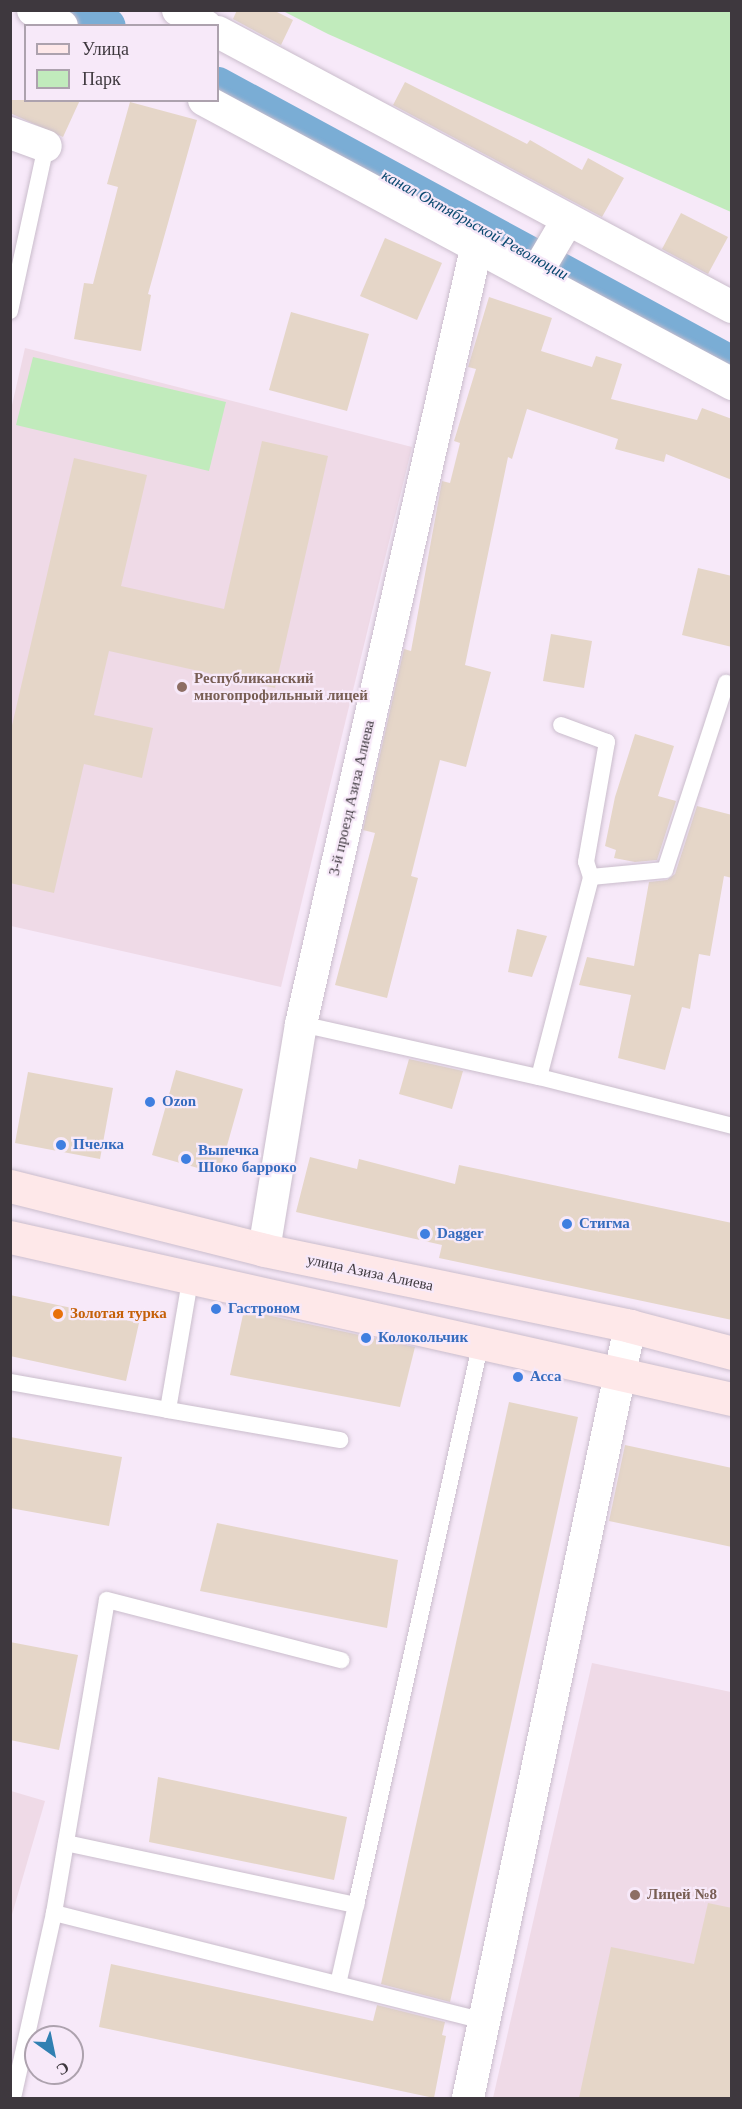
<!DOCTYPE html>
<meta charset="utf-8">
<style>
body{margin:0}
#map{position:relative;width:742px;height:2109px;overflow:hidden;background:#f7e9f9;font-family:Georgia,serif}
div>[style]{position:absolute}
.education>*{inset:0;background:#efdae7}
.green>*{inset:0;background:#c1ebbc}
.canal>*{height:36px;margin:-18px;padding:0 18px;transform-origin:18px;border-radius:18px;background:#7aadd5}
.building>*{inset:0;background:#e5d6c8}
.roads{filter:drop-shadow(0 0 2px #cabdcc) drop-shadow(0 0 2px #cabdcc)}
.service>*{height:16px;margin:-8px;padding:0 8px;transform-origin:8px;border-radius:8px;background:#fff}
.minor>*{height:32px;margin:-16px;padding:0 16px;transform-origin:16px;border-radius:16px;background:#fff}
.secondary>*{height:33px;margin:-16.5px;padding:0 16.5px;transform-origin:16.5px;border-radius:16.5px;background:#fee8e9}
.dots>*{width:16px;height:16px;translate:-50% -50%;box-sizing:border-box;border:3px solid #f7e9f9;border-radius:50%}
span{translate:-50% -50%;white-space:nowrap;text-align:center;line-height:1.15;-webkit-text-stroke:4.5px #f7e9f9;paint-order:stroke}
.education-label{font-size:15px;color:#785e54;font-weight:700}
.left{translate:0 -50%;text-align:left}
.street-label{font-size:15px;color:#3e383e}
.shop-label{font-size:15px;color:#366cbe;font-weight:700}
.food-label{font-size:15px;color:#c56008;font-weight:700}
.water-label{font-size:16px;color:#0a486f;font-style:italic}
.frame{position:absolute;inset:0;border:12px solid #3e383e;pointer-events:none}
.legend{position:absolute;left:24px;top:24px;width:195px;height:78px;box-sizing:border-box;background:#f7e9f9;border:2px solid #ada2ae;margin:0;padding:8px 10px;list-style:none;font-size:18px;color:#3e383e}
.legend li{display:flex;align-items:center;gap:12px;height:30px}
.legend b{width:30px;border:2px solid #ada2ae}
.north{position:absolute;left:24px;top:2025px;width:60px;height:60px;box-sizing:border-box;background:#f7e9f9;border:2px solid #ada2ae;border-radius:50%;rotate:147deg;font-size:16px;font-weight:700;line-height:24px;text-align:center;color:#3e383e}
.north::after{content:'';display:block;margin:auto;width:21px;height:27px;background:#3180b2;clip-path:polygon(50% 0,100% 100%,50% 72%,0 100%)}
</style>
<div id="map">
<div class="education">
<div style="clip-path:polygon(25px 348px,412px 447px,281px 987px,11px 926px,10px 414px)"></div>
<div style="clip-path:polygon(592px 1663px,731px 1692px,731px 2098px,493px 2098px)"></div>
<div style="clip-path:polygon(11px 1791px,45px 1801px,11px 1918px,10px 1791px)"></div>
</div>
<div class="green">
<div style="clip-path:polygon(283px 11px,731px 11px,731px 212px,328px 34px)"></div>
<div style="clip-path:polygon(33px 357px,226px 402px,209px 471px,16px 425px)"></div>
</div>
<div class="canal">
<div style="left:81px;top:10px;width:31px;rotate:31deg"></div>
<div style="left:218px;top:85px;width:585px;rotate:28.49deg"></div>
</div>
<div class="building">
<div style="clip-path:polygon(237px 10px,273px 10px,293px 20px,281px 45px,233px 19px)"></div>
<div style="clip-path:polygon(405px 82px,527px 144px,530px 140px,582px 170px,588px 158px,624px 178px,602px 217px,393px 105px)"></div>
<div style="clip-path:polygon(10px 100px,80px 100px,63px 137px,10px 113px)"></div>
<div style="clip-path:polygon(130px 102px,197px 120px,148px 294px,151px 295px,141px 351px,74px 339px,84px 283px,93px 284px,118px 187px,107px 184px)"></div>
<div style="clip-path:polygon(681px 213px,728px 237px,708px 274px,662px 249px)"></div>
<div style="clip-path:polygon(385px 238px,442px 263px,417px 320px,360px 296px)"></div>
<div style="clip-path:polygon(489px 297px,552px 318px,541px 351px,592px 367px,596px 356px,622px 364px,611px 399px,697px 420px,702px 408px,732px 419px,732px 480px,666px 454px,664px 462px,615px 449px,618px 439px,527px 409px,512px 459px,508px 457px,465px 665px,491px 672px,466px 767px,440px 760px,411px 876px,418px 878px,387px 998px,335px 985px,375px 833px,363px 830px,404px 649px,411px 651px,442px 481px,450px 483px,460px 443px,454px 441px,476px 369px,468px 367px)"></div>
<div style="clip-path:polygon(291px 312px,369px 334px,347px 411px,269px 390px)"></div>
<div style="clip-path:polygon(262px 441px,328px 456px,275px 688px,109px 651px,94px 715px,153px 728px,142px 778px,84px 764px,54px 893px,10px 883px,10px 734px,74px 458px,147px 475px,121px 586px,224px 609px)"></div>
<div style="clip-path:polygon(698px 568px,732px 576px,732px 647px,682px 635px)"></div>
<div style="clip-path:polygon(551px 634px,592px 641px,584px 688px,543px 681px)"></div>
<div style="clip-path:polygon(635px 734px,674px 746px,658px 796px,676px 801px,657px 860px,635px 862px,614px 858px,616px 850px,605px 846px,615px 797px)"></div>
<div style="clip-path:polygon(697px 806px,732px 815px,732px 878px,724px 876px,710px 956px,699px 954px,690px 1009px,682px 1007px,665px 1070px,618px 1058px,631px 995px,579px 985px,587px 957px,634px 966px,649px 882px,667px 880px,675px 874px)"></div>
<div style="clip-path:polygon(517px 929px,547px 936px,532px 977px,508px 972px)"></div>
<div style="clip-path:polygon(409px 1059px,463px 1071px,452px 1109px,399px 1094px)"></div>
<div style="clip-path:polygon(176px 1070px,243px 1089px,219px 1174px,152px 1155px)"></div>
<div style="clip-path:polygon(28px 1072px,113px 1088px,100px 1159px,15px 1143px)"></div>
<div style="clip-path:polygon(310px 1157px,357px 1169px,359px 1159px,455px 1184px,459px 1165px,732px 1223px,732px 1320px,439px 1258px,442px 1245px,296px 1212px)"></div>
<div style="clip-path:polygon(10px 1295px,72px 1308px,71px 1313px,106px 1321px,107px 1316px,139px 1323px,126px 1381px,10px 1356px)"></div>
<div style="clip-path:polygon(244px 1310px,415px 1347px,400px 1407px,230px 1375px)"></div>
<div style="clip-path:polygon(509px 1402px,578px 1417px,450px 2002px,381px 1984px)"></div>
<div style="clip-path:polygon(10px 1437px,122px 1457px,109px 1526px,10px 1508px)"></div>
<div style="clip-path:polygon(625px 1445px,732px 1468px,732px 1547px,609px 1521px)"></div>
<div style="clip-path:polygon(217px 1523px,398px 1560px,387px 1628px,200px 1591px)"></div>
<div style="clip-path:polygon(10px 1642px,78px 1655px,59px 1750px,10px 1740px)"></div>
<div style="clip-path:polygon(158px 1777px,347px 1817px,334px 1880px,149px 1842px)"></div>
<div style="clip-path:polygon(708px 1903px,732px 1908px,732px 2098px,579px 2098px,611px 1947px,694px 1964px)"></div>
<div style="clip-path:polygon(111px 1964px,373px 2021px,377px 2005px,445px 2022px,442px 2035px,446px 2036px,434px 2098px,99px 2027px)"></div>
</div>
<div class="roads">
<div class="service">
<div style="left:10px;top:311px;width:169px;rotate:-77.7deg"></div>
<div style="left:591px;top:877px;width:74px;rotate:-5.4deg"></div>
<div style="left:665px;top:870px;width:197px;rotate:-71.9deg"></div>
<div style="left:301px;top:1024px;width:244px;rotate:12.6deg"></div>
<div style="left:539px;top:1077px;width:199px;rotate:14.2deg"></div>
<div style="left:539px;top:1077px;width:207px;rotate:-75.4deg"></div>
<div style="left:591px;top:877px;width:16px;rotate:-108deg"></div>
<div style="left:586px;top:862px;width:122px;rotate:-80.1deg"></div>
<div style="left:607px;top:742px;width:49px;rotate:-159.7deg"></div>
<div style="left:191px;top:1275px;width:137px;rotate:99.7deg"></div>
<div style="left:168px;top:1410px;width:175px;rotate:9.9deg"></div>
<div style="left:10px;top:1382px;width:160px;rotate:10deg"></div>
<div style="left:66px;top:1843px;width:297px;rotate:12.1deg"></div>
<div style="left:356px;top:1905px;width:81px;rotate:102.8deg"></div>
<div style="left:356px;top:1905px;width:577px;rotate:-77.48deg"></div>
<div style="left:54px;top:1913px;width:317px;rotate:-80.4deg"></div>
<div style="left:107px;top:1600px;width:242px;rotate:14.4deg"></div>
<div style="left:13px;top:2098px;width:189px;rotate:-77.5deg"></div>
<div style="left:54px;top:1913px;width:443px;rotate:14.1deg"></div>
</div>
<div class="minor">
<div style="left:33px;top:10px;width:33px;rotate:29deg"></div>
<div style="left:178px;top:10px;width:32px;rotate:30deg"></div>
<div style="left:218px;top:32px;width:583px;rotate:28.15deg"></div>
<div style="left:204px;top:100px;width:600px;rotate:28.27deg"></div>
<div style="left:10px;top:133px;width:38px;rotate:20deg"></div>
<div style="left:534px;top:277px;width:65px;rotate:-59.5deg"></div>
<div style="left:264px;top:1250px;width:229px;rotate:-80.7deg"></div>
<div style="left:301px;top:1024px;width:800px;rotate:-77.28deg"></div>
<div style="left:468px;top:2098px;width:789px;rotate:-78.15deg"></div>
</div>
<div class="secondary">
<div style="left:10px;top:1186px;width:262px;rotate:14.1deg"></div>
<div style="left:264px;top:1250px;width:374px;rotate:11.7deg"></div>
<div style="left:630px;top:1326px;width:106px;rotate:14.8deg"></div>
<div style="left:10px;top:1237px;width:740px;rotate:12.65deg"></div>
</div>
</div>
<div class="dots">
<div style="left:182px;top:687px;background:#8d6e63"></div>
<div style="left:150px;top:1102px;background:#3f7fe0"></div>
<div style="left:61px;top:1145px;background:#3f7fe0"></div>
<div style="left:186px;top:1159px;background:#3f7fe0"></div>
<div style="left:567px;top:1224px;background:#3f7fe0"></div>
<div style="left:425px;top:1234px;background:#3f7fe0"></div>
<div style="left:216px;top:1309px;background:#3f7fe0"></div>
<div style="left:58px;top:1314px;background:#e8710a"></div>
<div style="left:366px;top:1338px;background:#3f7fe0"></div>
<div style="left:518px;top:1377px;background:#3f7fe0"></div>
<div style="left:635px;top:1895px;background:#8d6e63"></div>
</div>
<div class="education-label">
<span class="left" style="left:194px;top:687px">Республиканский<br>многопрофильный лицей</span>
<span class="left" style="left:647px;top:1895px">Лицей №8</span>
</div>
<div class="street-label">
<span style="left:352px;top:798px;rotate:-77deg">3-й проезд Азиза Алиева</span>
<span style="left:370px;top:1273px;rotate:12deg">улица Азиза Алиева</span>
</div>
<div class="shop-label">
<span class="left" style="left:162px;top:1102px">Ozon</span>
<span class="left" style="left:73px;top:1145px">Пчелка</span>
<span class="left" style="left:198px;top:1159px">Выпечка<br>Шоко барроко</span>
<span class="left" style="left:579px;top:1224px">Стигма</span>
<span class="left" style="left:437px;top:1234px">Dagger</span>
<span class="left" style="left:228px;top:1309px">Гастроном</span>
<span class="left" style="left:378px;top:1338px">Колокольчик</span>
<span class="left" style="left:530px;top:1377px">Асса</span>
</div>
<div class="food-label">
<span class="left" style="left:70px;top:1314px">Золотая турка</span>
</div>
<div class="water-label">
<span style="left:475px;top:225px;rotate:29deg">канал Октябрьской Революции</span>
</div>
<div class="frame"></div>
<ul class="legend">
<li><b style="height:8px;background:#fee8e9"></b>Улица</li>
<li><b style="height:16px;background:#c1ebbc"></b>Парк</li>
</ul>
<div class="north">С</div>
</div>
